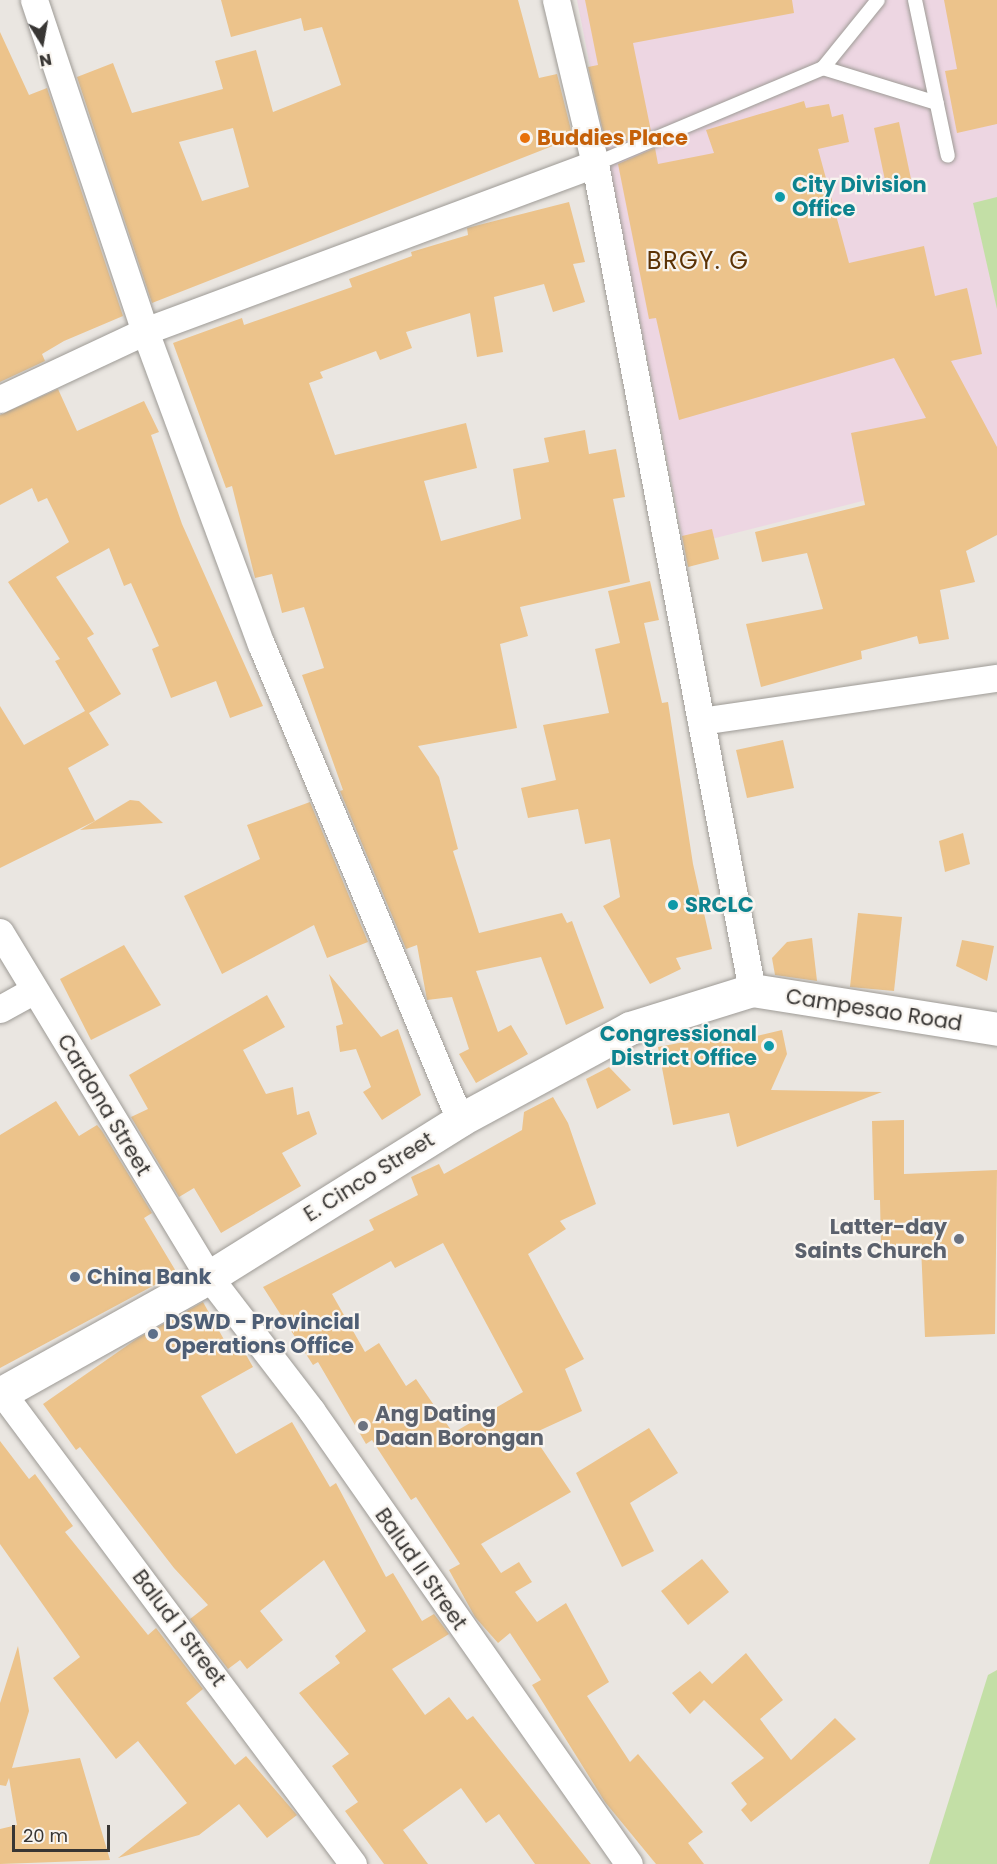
<!DOCTYPE html>
<style>
body{margin:0}
#map{position:relative;width:997px;height:1864px;overflow:hidden;background:#eae6e1;font-family:Poppins,sans-serif}
div>[style]{position:absolute}
.education>*{inset:0;background:#edd6e2}
.green>*{inset:0;background:#c3dfa6}
.building>*{inset:0;background:#ecc38b}
.roads{filter:drop-shadow(0 0 2px #9e9b96) drop-shadow(0 0 2px #9e9b96)}
.service>*{height:14px;margin:-7px;padding:0 7px;transform-origin:7px;border-radius:7px;background:#fff}
.minor>*{height:27px;margin:-13.5px;padding:0 13.5px;transform-origin:13.5px;border-radius:13.5px;background:#fff}
.tertiary>*{height:33px;margin:-16.5px;padding:0 16.5px;transform-origin:16.5px;border-radius:16.5px;background:#fff}
.dots>*{width:16px;height:16px;translate:-50% -50%;box-sizing:border-box;border:3px solid #f8f4ef;border-radius:50%}
span{translate:-50% -50%;white-space:nowrap;text-align:center;line-height:1.15;-webkit-text-stroke:4.5px #f8f4ef;paint-order:stroke}
.food-label{font-size:21px;color:#c56008;font-weight:700}
.left{translate:0 -50%;text-align:left}
.culture-label{font-size:21px;color:#0d838f;font-weight:700}
.right{translate:-100% -50%;text-align:right}
.street-label{font-size:21px;color:#383634}
.worship-label{font-size:21px;color:#5b616d;font-weight:700}
.service-label{font-size:21px;color:#4e5e75;font-weight:700}
.quarter-label{font-size:24px;color:#5b3205;letter-spacing:1.5px}
.north{position:absolute;left:12px;top:12px;width:60px;height:60px;-webkit-text-stroke:4px #f8f4ef;paint-order:stroke;rotate:169deg;font-size:16px;font-weight:700;line-height:24px;text-align:center;color:#383634}
.north::after{content:'';display:block;margin:auto;width:21px;height:27px;background:#383634;clip-path:polygon(50% 0,100% 100%,50% 72%,0 100%)}
.scale{position:absolute;left:12px;top:1825px;width:98px;height:27px;box-sizing:border-box;border:3px solid #383634;border-top:0;padding-left:8px;font-size:18px;line-height:21px;white-space:nowrap;color:#383634;-webkit-text-stroke:4px #f8f4ef;paint-order:stroke}
</style>
<div id="map">
<div class="education">
<div style="clip-path:polygon(577px 0,997px 0,997px 476px,934px 483px,684px 546px)"></div>
</div>
<div class="green">
<div style="clip-path:polygon(997px 197px,997px 309px,973px 203px)"></div>
<div style="clip-path:polygon(997px 1670px,997px 1864px,929px 1864px,988px 1675px)"></div>
</div>
<div class="building">
<div style="clip-path:polygon(evenodd,221px 0,518px 0,539px 78px,557px 74px,573px 138px,152px 303px,77px 77px,113px 63px,132px 113px,223px 89px,215px 61px,256px 50px,273px 112px,341px 85px,322px 27px,304px 31px,301px 18px,231px 37px,221px 0,233px 128px,249px 187px,202px 201px,179px 142px,233px 128px)"></div>
<div style="clip-path:polygon(585px 0,792px 0,794px 13px,633px 43px,651px 131px,614px 146px,610px 130px,603px 131px,588px 67px,598px 65px)"></div>
<div style="clip-path:polygon(944px 0,997px 0,997px 124px,957px 133px,945px 71px,957px 69px)"></div>
<div style="clip-path:polygon(0 32px,29px 95px,47px 88px,123px 316px,64px 341px,42px 354px,45px 361px,0 382px)"></div>
<div style="clip-path:polygon(804px 101px,806px 108px,829px 104px,832px 117px,843px 114px,849px 142px,818px 149px,849px 263px,924px 246px,935px 296px,967px 288px,982px 354px,951px 361px,997px 447px,997px 535px,966px 551px,975px 582px,940px 590px,949px 639px,919px 644px,917px 636px,861px 651px,862px 659px,761px 687px,746px 624px,823px 609px,807px 553px,762px 562px,755px 532px,865px 505px,851px 433px,926px 418px,894px 358px,679px 420px,656px 318px,649px 319px,618px 164px,655px 148px,658px 164px,714px 153px,706px 130px)"></div>
<div style="clip-path:polygon(899px 122px,911px 179px,886px 185px,874px 128px)"></div>
<div style="clip-path:polygon(569px 202px,585px 262px,573px 264px,585px 302px,553px 312px,544px 284px,494px 297px,503px 352px,477px 357px,470px 313px,406px 332px,412px 348px,380px 360px,376px 351px,320px 372px,323px 378px,309px 383px,335px 455px,466px 423px,477px 468px,424px 481px,441px 541px,521px 519px,513px 469px,549px 462px,544px 438px,585px 430px,589px 454px,616px 449px,625px 497px,613px 499px,630px 582px,520px 607px,528px 636px,500px 644px,517px 728px,418px 746px,439px 777px,458px 849px,453px 851px,479px 933px,562px 913px,567px 923px,572px 921px,604px 1008px,566px 1025px,541px 957px,476px 971px,498px 1032px,511px 1025px,528px 1054px,476px 1083px,459px 1054px,469px 1049px,452px 997px,427px 1000px,417px 945px,406px 949px,340px 791px,343px 790px,302px 675px,324px 668px,304px 607px,282px 613px,272px 574px,255px 578px,232px 486px,226px 488px,173px 343px,242px 318px,244px 325px,352px 287px,349px 279px,412px 256px,411px 252px,468px 235px,467px 228px)"></div>
<div style="clip-path:polygon(58px 389px,77px 431px,144px 401px,159px 432px,151px 435px,182px 524px,263px 706px,230px 718px,216px 681px,171px 698px,152px 649px,159px 646px,131px 583px,124px 586px,109px 548px,56px 577px,94px 634px,87px 638px,121px 694px,89px 713px,109px 745px,68px 768px,95px 821px,0 868px,0 706px,24px 745px,85px 711px,55px 661px,60px 659px,8px 582px,69px 542px,47px 498px,38px 502px,32px 488px,0 505px,0 415px)"></div>
<div style="clip-path:polygon(712px 529px,719px 559px,688px 567px,682px 536px)"></div>
<div style="clip-path:polygon(650px 581px,659px 620px,644px 623px,662px 703px,668px 702px,693px 864px,712px 949px,676px 958px,681px 969px,650px 984px,603px 906px,620px 897px,610px 839px,585px 844px,578px 809px,528px 818px,521px 788px,556px 780px,543px 725px,609px 713px,595px 649px,620px 643px,608px 591px)"></div>
<div style="clip-path:polygon(783px 740px,794px 788px,747px 798px,736px 750px)"></div>
<div style="clip-path:polygon(130px 800px,139px 801px,163px 823px,80px 830px)"></div>
<div style="clip-path:polygon(310px 802px,368px 942px,327px 958px,314px 925px,222px 974px,184px 896px,260px 859px,247px 825px)"></div>
<div style="clip-path:polygon(963px 833px,970px 864px,945px 872px,939px 841px)"></div>
<div style="clip-path:polygon(858px 913px,902px 917px,894px 991px,850px 987px)"></div>
<div style="clip-path:polygon(812px 938px,817px 981px,775px 975px,772px 958px,787px 942px)"></div>
<div style="clip-path:polygon(962px 940px,994px 946px,987px 981px,956px 966px)"></div>
<div style="clip-path:polygon(124px 945px,161px 1005px,91px 1040px,60px 979px)"></div>
<div style="clip-path:polygon(329px 974px,381px 1037px,398px 1029px,421px 1095px,382px 1120px,363px 1092px,371px 1087px,356px 1049px,340px 1052px,336px 1026px,343px 1024px)"></div>
<div style="clip-path:polygon(267px 995px,285px 1027px,243px 1050px,266px 1094px,293px 1087px,297px 1115px,309px 1111px,317px 1134px,282px 1153px,301px 1186px,221px 1233px,194px 1188px,179px 1197px,131px 1117px,148px 1109px,129px 1075px)"></div>
<div style="clip-path:polygon(782px 1030px,787px 1054px,771px 1090px,882px 1092px,737px 1147px,729px 1113px,673px 1125px,658px 1047px,731px 1033px,732px 1042px)"></div>
<div style="clip-path:polygon(609px 1067px,631px 1090px,597px 1109px,586px 1079px)"></div>
<div style="clip-path:polygon(evenodd,553px 1097px,568px 1123px,596px 1204px,560px 1221px,566px 1229px,528px 1254px,584px 1359px,565px 1369px,582px 1411px,532px 1434px,571px 1492px,481px 1544px,501px 1573px,519px 1562px,532px 1582px,515px 1592px,537px 1622px,566px 1603px,609px 1682px,587px 1696px,630px 1762px,638px 1754px,703px 1832px,688px 1843px,704px 1864px,656px 1864px,605px 1802px,532px 1685px,541px 1680px,510px 1633px,498px 1643px,475px 1617px,449px 1570px,460px 1564px,416px 1497px,411px 1500px,372px 1440px,366px 1444px,318px 1362px,313px 1365px,263px 1287px,374px 1230px,369px 1220px,418px 1195px,411px 1177px,439px 1164px,444px 1174px,522px 1130px,524px 1112px,553px 1097px,443px 1243px,523px 1392px,453px 1433px,416px 1379px,406px 1386px,379px 1343px,365px 1352px,332px 1294px,391px 1261px,395px 1268px,443px 1243px)"></div>
<div style="clip-path:polygon(56px 1101px,79px 1136px,97px 1125px,102px 1131px,152px 1213px,144px 1218px,177px 1273px,0 1368px,0 1135px)"></div>
<div style="clip-path:polygon(904px 1120px,904px 1174px,997px 1170px,995px 1334px,925px 1337px,921px 1247px,881px 1248px,880px 1200px,874px 1200px,872px 1121px)"></div>
<div style="clip-path:polygon(203px 1302px,227px 1345px,237px 1339px,253px 1367px,201px 1396px,236px 1454px,292px 1422px,330px 1487px,336px 1483px,386px 1577px,393px 1573px,422px 1621px,434px 1614px,449px 1634px,392px 1669px,425px 1715px,449px 1697px,467px 1720px,473px 1716px,591px 1864px,535px 1864px,499px 1814px,486px 1823px,461px 1788px,403px 1830px,428px 1864px,384px 1864px,345px 1811px,358px 1802px,332px 1766px,349px 1754px,299px 1693px,340px 1663px,335px 1656px,366px 1631px,324px 1560px,260px 1611px,283px 1640px,247px 1669px,240px 1660px,228px 1669px,190px 1619px,208px 1605px,174px 1568px,80px 1447px,76px 1450px,43px 1404px,138px 1338px)"></div>
<div style="clip-path:polygon(649px 1428px,678px 1473px,630px 1503px,654px 1551px,622px 1567px,576px 1473px)"></div>
<div style="clip-path:polygon(0 1441px,29px 1479px,35px 1474px,73px 1526px,65px 1532px,148px 1635px,156px 1628px,203px 1689px,186px 1703px,235px 1765px,246px 1756px,297px 1815px,267px 1838px,239px 1804px,199px 1835px,118px 1858px,187px 1803px,138px 1741px,116px 1759px,53px 1678px,80px 1657px,0 1544px)"></div>
<div style="clip-path:polygon(702px 1559px,729px 1592px,688px 1625px,661px 1591px)"></div>
<div style="clip-path:polygon(18px 1646px,29px 1711px,12px 1768px,80px 1758px,110px 1860px,0 1864px,0 1829px,17px 1825px,9px 1778px,6px 1786px,0 1785px,0 1703px)"></div>
<div style="clip-path:polygon(746px 1653px,783px 1700px,760px 1719px,791px 1760px,835px 1718px,856px 1739px,751px 1822px,741px 1810px,747px 1804px,731px 1783px,764px 1758px,704px 1700px,690px 1714px,672px 1693px,700px 1671px,712px 1684px)"></div>
</div>
<div class="roads">
<div class="service">
<div style="left:915px;top:0;width:159px;rotate:78.1deg"></div>
<div style="left:823px;top:68px;width:119px;rotate:17.1deg"></div>
<div style="left:595px;top:164px;width:247px;rotate:-22.8deg"></div>
<div style="left:823px;top:68px;width:87px;rotate:-51deg"></div>
</div>
<div class="minor">
<div style="left:34px;top:0;width:349px;rotate:71.5deg"></div>
<div style="left:145px;top:331px;width:334px;rotate:69.7deg"></div>
<div style="left:261px;top:644px;width:516px;rotate:67.31deg"></div>
<div style="left:556px;top:0;width:169px;rotate:76.6deg"></div>
<div style="left:595px;top:164px;width:841px;rotate:79.24deg"></div>
<div style="left:0;top:399px;width:160px;rotate:-25.1deg"></div>
<div style="left:145px;top:331px;width:480px;rotate:-20.4deg"></div>
<div style="left:701px;top:721px;width:299px;rotate:-8.3deg"></div>
<div style="left:0;top:932px;width:403px;rotate:58.8deg"></div>
<div style="left:209px;top:1277px;width:168px;rotate:52.5deg"></div>
<div style="left:311px;top:1410px;width:554px;rotate:54.99deg"></div>
<div style="left:0;top:1009px;width:39px;rotate:-29deg"></div>
<div style="left:0;top:1390px;width:591px;rotate:53.32deg"></div>
</div>
<div class="tertiary">
<div style="left:0;top:1394px;width:240px;rotate:-29.2deg"></div>
<div style="left:209px;top:1277px;width:296px;rotate:-32deg"></div>
<div style="left:460px;top:1120px;width:193px;rotate:-28.4deg"></div>
<div style="left:630px;top:1028px;width:128px;rotate:-17.3deg"></div>
<div style="left:752px;top:990px;width:248px;rotate:9deg"></div>
</div>
</div>
<div class="dots">
<div style="left:525px;top:138px;background:#e8710a"></div>
<div style="left:780px;top:197px;background:#0f9aa8"></div>
<div style="left:673px;top:905px;background:#0f9aa8"></div>
<div style="left:769px;top:1046px;background:#0f9aa8"></div>
<div style="left:959px;top:1239px;background:#6b7280"></div>
<div style="left:75px;top:1277px;background:#5c6f8a"></div>
<div style="left:153px;top:1334px;background:#5c6f8a"></div>
<div style="left:363px;top:1426px;background:#6b7280"></div>
</div>
<div class="food-label">
<span class="left" style="left:537px;top:138px">Buddies Place</span>
</div>
<div class="culture-label">
<span class="left" style="left:792px;top:197px">City Division<br>Office</span>
<span class="left" style="left:685px;top:905px">SRCLC</span>
<span class="right" style="left:757px;top:1046px">Congressional<br>District Office</span>
</div>
<div class="street-label">
<span style="left:874px;top:1010px;rotate:9deg">Campesao Road</span>
<span style="left:104px;top:1105px;rotate:59deg">Cardona Street</span>
<span style="left:369px;top:1177px;rotate:-32deg">E. Cinco Street</span>
<span style="left:421px;top:1569px;rotate:55deg">Balud II Street</span>
<span style="left:179px;top:1628px;rotate:53deg">Balud 1 Street</span>
</div>
<div class="worship-label">
<span class="right" style="left:947px;top:1239px">Latter-day<br>Saints Church</span>
<span class="left" style="left:375px;top:1426px">Ang Dating<br>Daan Borongan</span>
</div>
<div class="service-label">
<span class="left" style="left:87px;top:1277px">China Bank</span>
<span class="left" style="left:165px;top:1334px">DSWD - Provincial<br>Operations Office</span>
</div>
<div class="quarter-label">
<span style="left:698px;top:261px">BRGY. G</span>
</div>
<div class="north">N</div>
<div class="scale">20 m</div>
</div>
